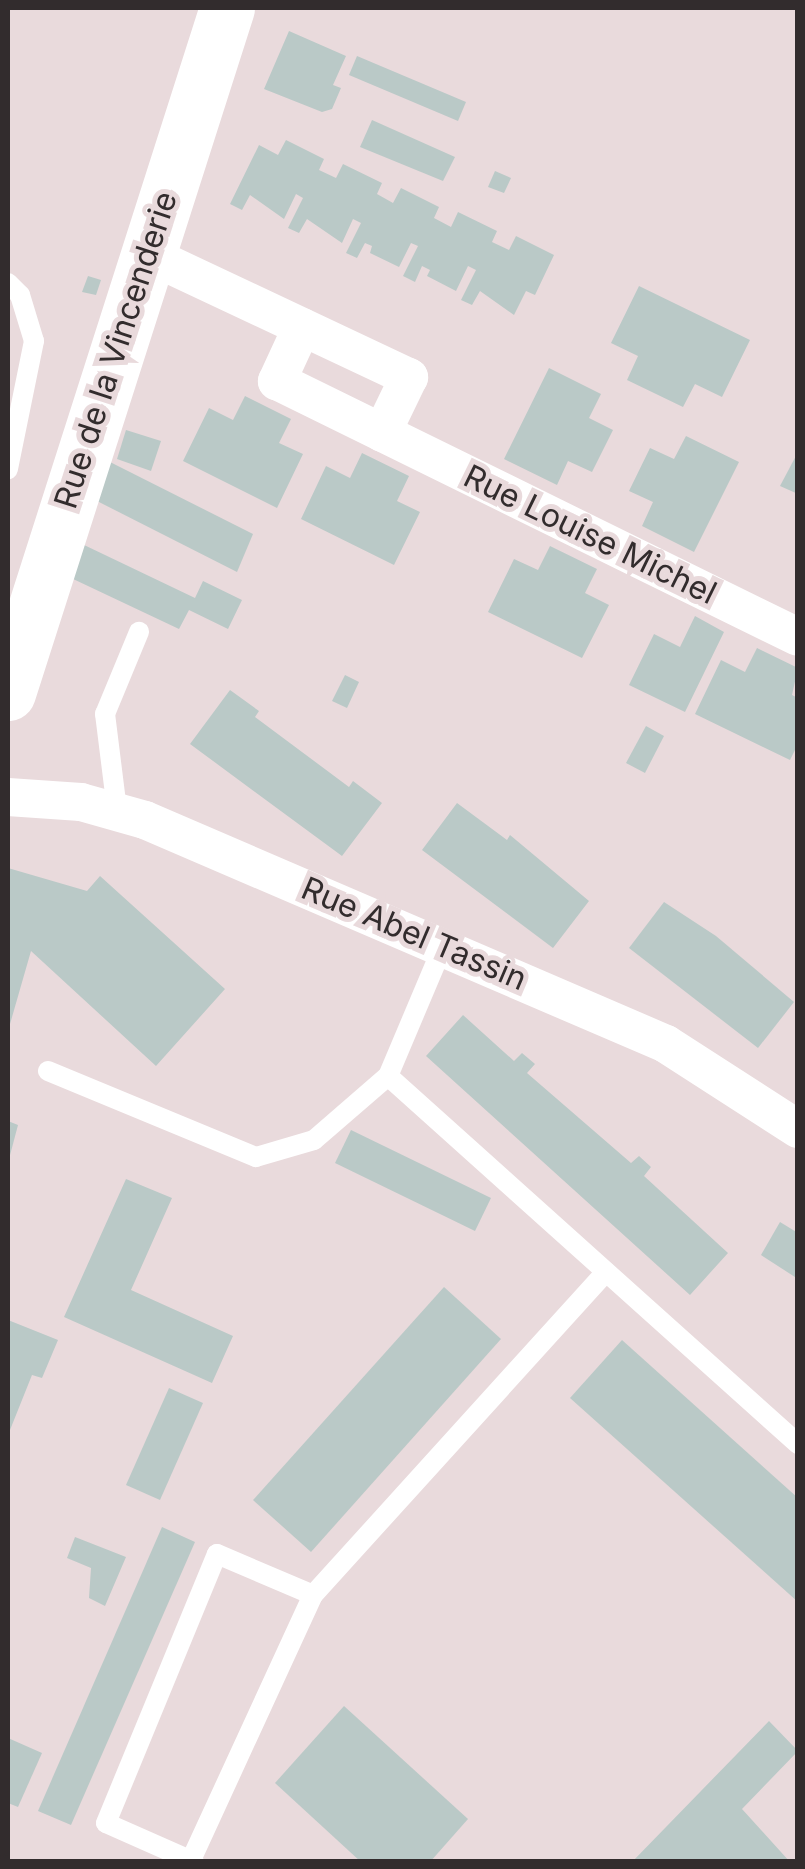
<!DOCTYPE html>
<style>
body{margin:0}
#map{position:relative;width:805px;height:1869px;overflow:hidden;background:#e9dadc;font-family:Inter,sans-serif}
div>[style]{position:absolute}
.building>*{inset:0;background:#bac9c7}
.lane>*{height:20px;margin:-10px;padding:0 10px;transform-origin:10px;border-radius:10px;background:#fff}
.street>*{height:38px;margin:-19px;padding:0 19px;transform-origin:19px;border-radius:19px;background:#fff}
.secondary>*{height:55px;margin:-27.5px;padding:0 27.5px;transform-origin:27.5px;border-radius:27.5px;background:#fff}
span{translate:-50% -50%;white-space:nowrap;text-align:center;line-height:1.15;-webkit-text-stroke:10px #e9dadc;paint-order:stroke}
.street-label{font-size:32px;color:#322c2d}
.frame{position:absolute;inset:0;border:10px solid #322c2d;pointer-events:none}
</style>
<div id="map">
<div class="building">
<div style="clip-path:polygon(289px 31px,346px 56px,333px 85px,341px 88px,332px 109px,322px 112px,264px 89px)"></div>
<div style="clip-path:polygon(357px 56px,466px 102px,458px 121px,349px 75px)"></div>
<div style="clip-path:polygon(372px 120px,455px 157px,443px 181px,360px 147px)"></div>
<div style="clip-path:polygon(286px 140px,324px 159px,319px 170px,336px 178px,343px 164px,382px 183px,377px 194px,393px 203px,401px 188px,439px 207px,434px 218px,451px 227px,458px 212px,497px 231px,492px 242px,509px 250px,516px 236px,554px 255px,535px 295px,526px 291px,514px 315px,480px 291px,472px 305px,461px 300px,476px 270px,468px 266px,456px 291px,427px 276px,430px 270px,422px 266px,415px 282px,403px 276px,418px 246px,411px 243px,399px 267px,370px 253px,372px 246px,365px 243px,357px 258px,346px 253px,361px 223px,353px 219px,342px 243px,307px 219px,299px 233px,288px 228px,303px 198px,296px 194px,284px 219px,250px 195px,242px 210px,230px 204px,259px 145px,278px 155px)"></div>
<div style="clip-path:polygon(495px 171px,511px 178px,504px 193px,488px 187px)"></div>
<div style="clip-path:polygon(88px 276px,101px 280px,96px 295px,82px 292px)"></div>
<div style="clip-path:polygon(639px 286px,750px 340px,722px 397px,695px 384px,683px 407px,627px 380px,638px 356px,611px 343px)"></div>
<div style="clip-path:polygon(549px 368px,601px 394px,589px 418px,613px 430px,592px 472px,568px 461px,557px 485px,504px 459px)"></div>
<div style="clip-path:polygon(245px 396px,291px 419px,279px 443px,303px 454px,277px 508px,183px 461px,209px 408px,233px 420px)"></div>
<div style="clip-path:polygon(126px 430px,161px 441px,151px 471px,117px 459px)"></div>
<div style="clip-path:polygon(686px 436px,739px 462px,694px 552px,642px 526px,653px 502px,629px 491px,650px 448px,674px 459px)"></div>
<div style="clip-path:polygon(798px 452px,798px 494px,780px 486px)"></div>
<div style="clip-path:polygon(362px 453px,409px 476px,397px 501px,420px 512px,394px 565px,301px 519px,326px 466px,350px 478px)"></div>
<div style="clip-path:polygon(110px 462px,253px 534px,237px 572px,97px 501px)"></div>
<div style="clip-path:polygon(82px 544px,195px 598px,203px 581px,242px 600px,228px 629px,189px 610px,179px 629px,71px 578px)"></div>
<div style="clip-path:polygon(550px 546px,597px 569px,585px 593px,609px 605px,582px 658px,488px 612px,514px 559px,538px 570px)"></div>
<div style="clip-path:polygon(695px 616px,724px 632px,685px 712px,629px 685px,654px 634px,680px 647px)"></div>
<div style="clip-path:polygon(757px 648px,798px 668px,792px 695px,798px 698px,798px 744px,790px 760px,695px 714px,721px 660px,745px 672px)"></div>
<div style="clip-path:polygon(345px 675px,359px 682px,347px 708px,332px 701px)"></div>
<div style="clip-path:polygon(230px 690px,259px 711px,255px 717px,349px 787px,353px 781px,382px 803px,342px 856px,190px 744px)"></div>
<div style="clip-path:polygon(646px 726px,664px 736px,645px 773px,626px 763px)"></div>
<div style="clip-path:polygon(457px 803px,507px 840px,510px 835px,589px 901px,553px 948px,422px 850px)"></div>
<div style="clip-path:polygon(8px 868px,87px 891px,100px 876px,225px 989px,156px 1066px,31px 951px,8px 1031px)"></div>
<div style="clip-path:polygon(664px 902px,716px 936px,794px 1002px,758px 1048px,629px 948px)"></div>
<div style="clip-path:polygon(463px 1015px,514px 1061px,522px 1053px,535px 1064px,527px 1073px,631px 1163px,639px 1156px,651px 1167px,644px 1176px,728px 1253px,690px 1295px,426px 1056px)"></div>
<div style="clip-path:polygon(8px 1121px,18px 1125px,9px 1159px,8px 1159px)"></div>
<div style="clip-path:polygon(351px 1130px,491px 1198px,475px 1231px,335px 1163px)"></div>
<div style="clip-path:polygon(126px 1179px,172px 1198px,131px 1290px,233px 1336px,212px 1383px,64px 1317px)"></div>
<div style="clip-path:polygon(780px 1222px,798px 1233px,798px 1279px,761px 1255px)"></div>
<div style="clip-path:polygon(444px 1287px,501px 1339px,311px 1552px,253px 1500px)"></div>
<div style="clip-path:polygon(8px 1320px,58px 1340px,42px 1378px,32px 1375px,8px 1435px)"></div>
<div style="clip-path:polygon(622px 1340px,798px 1498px,798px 1602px,570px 1398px)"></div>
<div style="clip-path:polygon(169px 1388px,203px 1403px,160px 1500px,126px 1485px)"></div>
<div style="clip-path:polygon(162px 1527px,195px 1542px,71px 1825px,38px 1811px)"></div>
<div style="clip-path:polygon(75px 1537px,126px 1557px,105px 1606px,89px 1598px,91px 1568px,67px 1558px)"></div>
<div style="clip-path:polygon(344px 1706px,468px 1819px,430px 1862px,361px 1862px,275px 1783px)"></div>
<div style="clip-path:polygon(769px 1721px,798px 1751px,742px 1809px,790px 1862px,632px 1862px)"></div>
<div style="clip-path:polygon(8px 1738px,42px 1753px,18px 1807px,8px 1803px)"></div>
</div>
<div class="lane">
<div style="left:8px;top:283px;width:17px;rotate:45deg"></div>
<div style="left:20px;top:295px;width:48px;rotate:73.1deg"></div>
<div style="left:34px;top:341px;width:131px;rotate:101.5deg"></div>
<div style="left:117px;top:810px;width:97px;rotate:-97.1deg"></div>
<div style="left:105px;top:714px;width:89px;rotate:-67.5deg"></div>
<div style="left:443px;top:946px;width:141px;rotate:112.9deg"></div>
<div style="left:388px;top:1076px;width:551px;rotate:41.91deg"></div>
<div style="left:48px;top:1071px;width:225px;rotate:22.5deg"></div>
<div style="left:256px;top:1157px;width:60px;rotate:-16.3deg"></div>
<div style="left:314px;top:1140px;width:98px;rotate:-40.9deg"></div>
<div style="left:191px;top:1860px;width:292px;rotate:-65.3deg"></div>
<div style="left:313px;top:1595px;width:436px;rotate:-47.8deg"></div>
<div style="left:194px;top:1862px;width:96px;rotate:-156.1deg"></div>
<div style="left:106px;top:1823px;width:291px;rotate:-67.6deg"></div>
<div style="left:217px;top:1554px;width:104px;rotate:23.1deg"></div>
</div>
<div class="street">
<div style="left:145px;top:253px;width:292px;rotate:25.2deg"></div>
<div style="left:409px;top:377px;width:62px;rotate:115.7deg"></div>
<div style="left:302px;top:327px;width:60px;rotate:114.8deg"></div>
<div style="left:277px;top:381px;width:580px;rotate:26.17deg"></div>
<div style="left:8px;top:797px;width:73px;rotate:3.9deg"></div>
<div style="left:81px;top:802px;width:66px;rotate:15.7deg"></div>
<div style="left:145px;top:820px;width:567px;rotate:23.26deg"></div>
<div style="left:666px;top:1044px;width:157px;rotate:32.8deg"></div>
</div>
<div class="secondary">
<div style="left:8px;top:693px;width:719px;rotate:-72.27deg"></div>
</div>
<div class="street-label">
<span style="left:116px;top:350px;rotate:-72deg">Rue de la Vincenderie</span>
<span style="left:590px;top:535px;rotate:26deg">Rue Louise Michel</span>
<span style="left:414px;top:934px;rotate:23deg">Rue Abel Tassin</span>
</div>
<div class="frame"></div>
</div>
